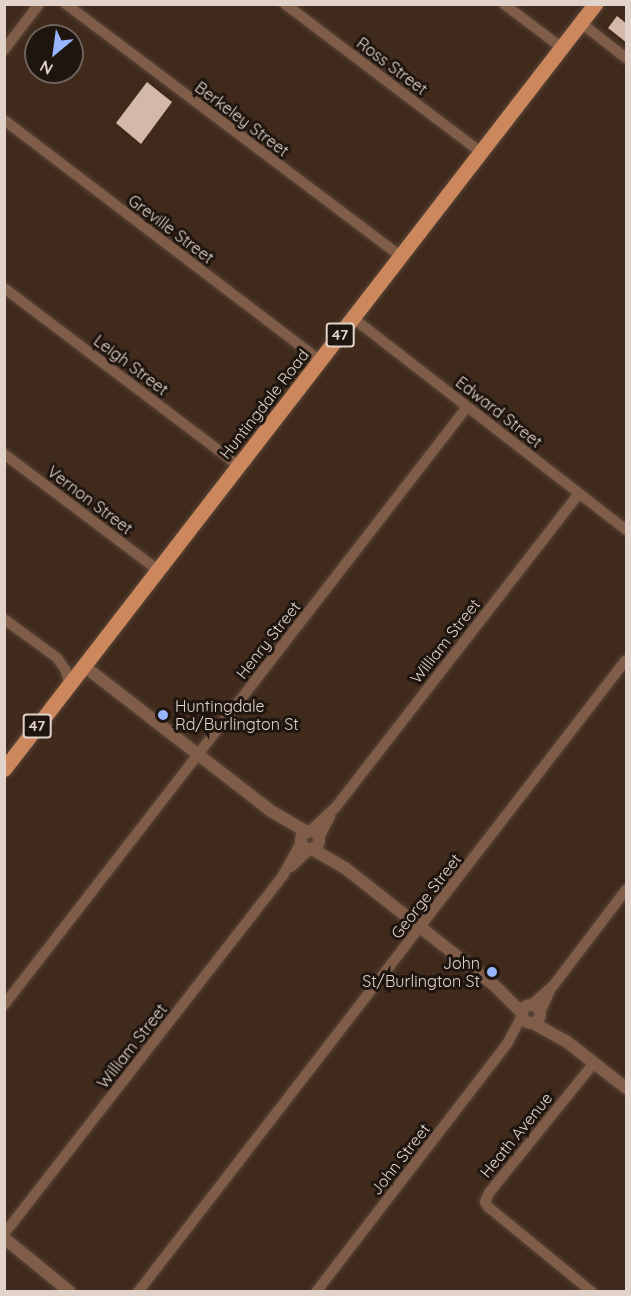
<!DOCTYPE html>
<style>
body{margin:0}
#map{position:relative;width:631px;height:1296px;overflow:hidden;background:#3f2a1c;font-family:Quicksand,sans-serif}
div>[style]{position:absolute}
.building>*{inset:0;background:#d5b9a8}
.roads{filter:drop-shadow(0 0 2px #594538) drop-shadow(0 0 2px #594538)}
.minor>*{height:10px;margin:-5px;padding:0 5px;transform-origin:5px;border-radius:5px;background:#7f5d48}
.tertiary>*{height:12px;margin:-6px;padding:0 6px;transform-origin:6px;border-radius:6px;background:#7f5d48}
.tertiary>.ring{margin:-6px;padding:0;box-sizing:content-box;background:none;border:12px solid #7f5d48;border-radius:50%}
.primary>*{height:15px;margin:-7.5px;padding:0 7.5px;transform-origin:7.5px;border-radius:7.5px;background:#cc885c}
.dots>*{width:16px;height:16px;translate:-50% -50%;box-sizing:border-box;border:3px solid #1f150f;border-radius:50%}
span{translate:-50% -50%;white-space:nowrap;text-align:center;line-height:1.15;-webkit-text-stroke:6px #1f150f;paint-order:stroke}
.shield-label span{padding:2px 4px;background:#1f150f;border:2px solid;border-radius:4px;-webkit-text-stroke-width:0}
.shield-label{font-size:15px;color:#e1d3ca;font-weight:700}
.street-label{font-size:16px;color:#e1d3ca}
.poi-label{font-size:16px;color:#e1d3ca}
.left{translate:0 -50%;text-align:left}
.right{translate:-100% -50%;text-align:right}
.frame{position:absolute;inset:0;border:6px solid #e1d3ca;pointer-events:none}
.north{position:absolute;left:24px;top:24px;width:60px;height:60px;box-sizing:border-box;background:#1f150f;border:2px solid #6d615a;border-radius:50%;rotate:209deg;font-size:16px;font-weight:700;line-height:24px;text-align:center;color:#e1d3ca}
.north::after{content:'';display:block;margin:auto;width:21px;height:27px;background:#97b6fd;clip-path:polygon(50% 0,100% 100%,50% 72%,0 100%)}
</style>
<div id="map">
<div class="building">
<div style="clip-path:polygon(617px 16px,627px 24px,627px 43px,608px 28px)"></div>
<div style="clip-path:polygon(147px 82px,172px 102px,141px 144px,116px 123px)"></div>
</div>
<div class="roads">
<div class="minor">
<div style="left:66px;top:4px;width:419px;rotate:37deg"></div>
<div style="left:285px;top:4px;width:246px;rotate:37.1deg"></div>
<div style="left:504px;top:4px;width:73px;rotate:37.2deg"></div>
<div style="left:581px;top:23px;width:57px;rotate:37.9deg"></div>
<div style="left:4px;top:50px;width:58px;rotate:-52.7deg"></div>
<div style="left:4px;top:120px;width:397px;rotate:37.3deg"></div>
<div style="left:4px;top:288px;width:295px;rotate:37.1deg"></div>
<div style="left:353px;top:318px;width:346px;rotate:37.8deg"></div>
<div style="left:4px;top:454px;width:193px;rotate:37deg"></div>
<div style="left:4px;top:619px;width:66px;rotate:36.3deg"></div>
<div style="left:57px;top:658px;width:14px;rotate:54deg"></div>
<div style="left:65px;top:669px;width:16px;rotate:72deg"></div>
<div style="left:310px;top:831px;width:34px;rotate:-43deg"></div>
<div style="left:335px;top:808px;width:398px;rotate:-52.2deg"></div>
<div style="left:319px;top:838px;width:25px;rotate:-63deg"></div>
<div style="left:291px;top:867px;width:25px;rotate:-43deg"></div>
<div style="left:4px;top:1005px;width:756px;rotate:-52.25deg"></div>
<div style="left:531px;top:1005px;width:29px;rotate:-41deg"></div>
<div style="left:553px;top:986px;width:121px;rotate:-52.8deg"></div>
<div style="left:540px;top:1012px;width:23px;rotate:-65deg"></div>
<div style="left:4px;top:1234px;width:455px;rotate:-52.1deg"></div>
<div style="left:283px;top:875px;width:37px;rotate:-61deg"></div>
<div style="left:138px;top:1292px;width:798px;rotate:-52.33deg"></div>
<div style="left:316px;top:1292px;width:313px;rotate:-52.4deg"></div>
<div style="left:507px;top:1044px;width:32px;rotate:-62deg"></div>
<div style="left:592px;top:1292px;width:134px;rotate:-140.7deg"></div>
<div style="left:488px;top:1207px;width:6px;rotate:-121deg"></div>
<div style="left:485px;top:1202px;width:10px;rotate:-66deg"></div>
<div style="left:489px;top:1193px;width:167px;rotate:-51.1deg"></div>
</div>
<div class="tertiary">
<div style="left:84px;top:666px;width:237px;rotate:37.8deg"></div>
<div style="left:271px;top:811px;width:42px;rotate:30.3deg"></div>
<div class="ring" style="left:301px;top:831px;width:6px;height:6px"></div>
<div style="left:312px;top:849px;width:38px;rotate:30deg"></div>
<div style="left:345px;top:868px;width:191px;rotate:38.2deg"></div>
<div style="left:495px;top:986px;width:38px;rotate:45deg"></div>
<div class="ring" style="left:522px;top:1005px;width:6px;height:6px"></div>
<div style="left:533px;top:1023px;width:38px;rotate:29deg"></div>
<div style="left:566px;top:1041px;width:76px;rotate:38.1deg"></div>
<div style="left:4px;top:1238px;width:85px;rotate:39.3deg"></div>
</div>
<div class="primary">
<div style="left:4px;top:769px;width:967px;rotate:-52.31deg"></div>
</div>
</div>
<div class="dots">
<div style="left:163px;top:715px;background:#97b6fd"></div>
<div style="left:492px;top:972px;background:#97b6fd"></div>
</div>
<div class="shield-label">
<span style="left:340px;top:335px">47</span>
<span style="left:37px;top:726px">47</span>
</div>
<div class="street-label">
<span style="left:392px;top:66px;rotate:37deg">Ross Street</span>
<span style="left:242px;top:119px;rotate:37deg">Berkeley Street</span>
<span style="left:171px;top:229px;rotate:37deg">Greville Street</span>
<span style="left:131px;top:365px;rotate:37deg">Leigh Street</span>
<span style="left:264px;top:404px;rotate:-52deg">Huntingdale Road</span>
<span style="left:499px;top:412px;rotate:38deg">Edward Street</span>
<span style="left:90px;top:500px;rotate:37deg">Vernon Street</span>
<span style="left:268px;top:640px;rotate:-52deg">Henry Street</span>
<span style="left:445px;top:641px;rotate:-52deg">William Street</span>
<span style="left:426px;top:896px;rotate:-52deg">George Street</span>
<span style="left:132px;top:1046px;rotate:-52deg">William Street</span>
<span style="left:516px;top:1135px;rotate:-51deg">Heath Avenue</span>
<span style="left:400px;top:1159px;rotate:-52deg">John Street</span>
</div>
<div class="poi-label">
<span class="left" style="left:175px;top:715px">Huntingdale<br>Rd/Burlington St</span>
<span class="right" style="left:480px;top:972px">John<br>St/Burlington St</span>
</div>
<div class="frame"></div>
<div class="north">N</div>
</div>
